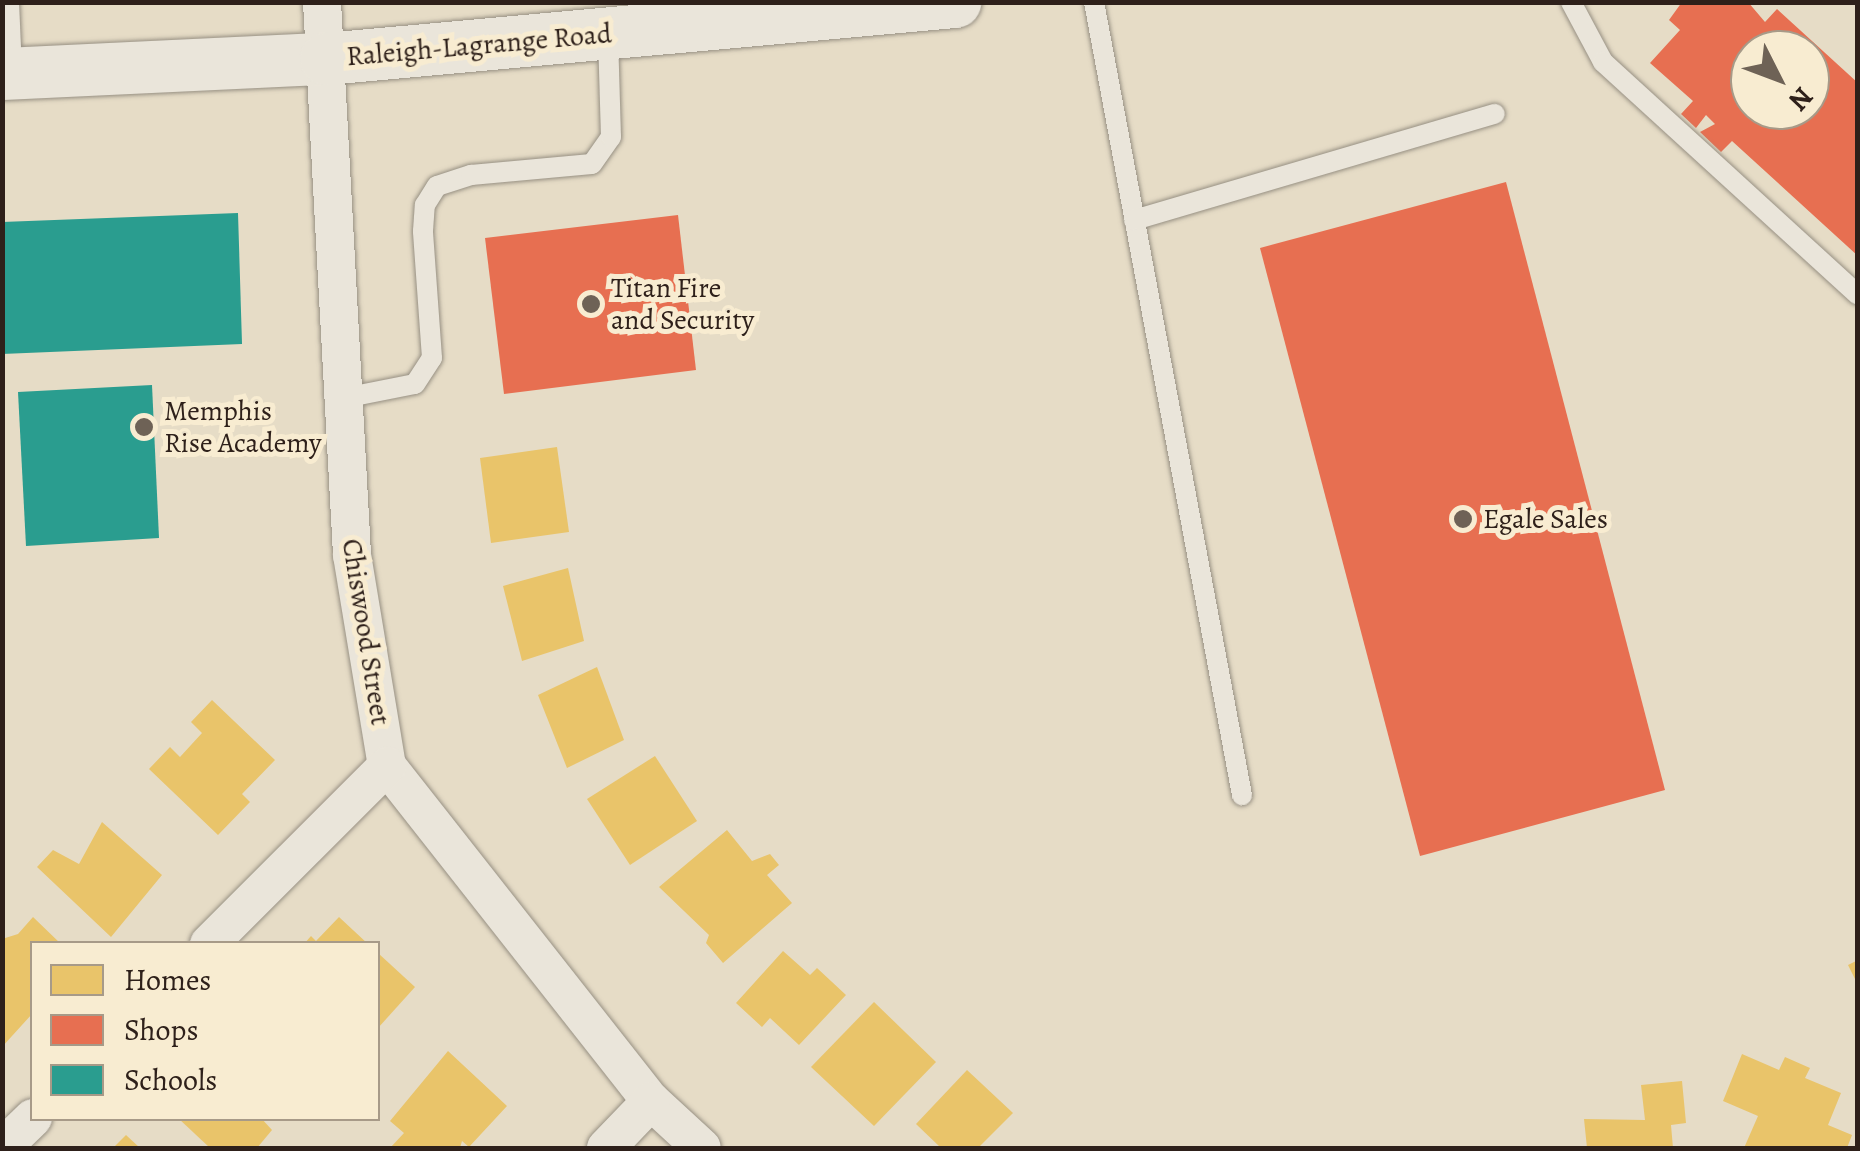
<!DOCTYPE html>
<style>
body{margin:0}
#map{position:relative;width:1860px;height:1151px;overflow:hidden;background:#e6dcc6;font-family:Alegreya,serif}
div>[style]{position:absolute}
.homes>*{inset:0;background:#e9c46a}
.shops>*{inset:0;background:#e76f51}
.schools>*{inset:0;background:#2a9d8f}
.roads{filter:drop-shadow(0 0 2px #979083) drop-shadow(0 0 2px #979083)}
.lane>*{height:20px;margin:-10px;padding:0 10px;transform-origin:10px;border-radius:10px;background:#eae5da}
.street>*{height:38px;margin:-19px;padding:0 19px;transform-origin:19px;border-radius:19px;background:#eae5da}
.secondary>*{height:52px;margin:-26px;padding:0 26px;transform-origin:26px;border-radius:26px;background:#eae5da}
.dots>*{width:28px;height:28px;translate:-50% -50%;box-sizing:border-box;border:5px solid #f8ecd1;border-radius:50%}
span{translate:-50% -50%;white-space:nowrap;text-align:center;line-height:1.15;-webkit-text-stroke:10px #f8ecd1;paint-order:stroke}
.street-label{font-size:28px;color:#2e201a}
.poi-label{font-size:28px;color:#2e201a}
.left{translate:0 -50%;text-align:left}
.frame{position:absolute;inset:0;border:5px solid #2e201a;pointer-events:none}
.legend{position:absolute;left:30px;top:941px;width:350px;height:180px;box-sizing:border-box;background:#f8ecd1;border:2px solid #a79a88;margin:0;padding:12px 18px;list-style:none;font-size:30px;color:#2e201a}
.legend li{display:flex;align-items:center;gap:20px;height:50px}
.legend b{width:50px;border:2px solid #a79a88}
.north{position:absolute;left:1730px;top:30px;width:100px;height:100px;box-sizing:border-box;background:#f8ecd1;border:2px solid #a79a88;border-radius:50%;rotate:132deg;font-size:28px;font-weight:700;line-height:40px;text-align:center;color:#2e201a}
.north::after{content:'';display:block;margin:auto;width:35px;height:45px;background:#6e6256;clip-path:polygon(50% 0,100% 100%,50% 72%,0 100%)}
</style>
<div id="map">
<div class="homes">
<div style="clip-path:polygon(557px 447px,569px 532px,491px 543px,480px 458px)"></div>
<div style="clip-path:polygon(568px 568px,584px 641px,522px 661px,503px 586px)"></div>
<div style="clip-path:polygon(597px 667px,624px 740px,567px 768px,538px 695px)"></div>
<div style="clip-path:polygon(212px 700px,275px 760px,242px 794px,250px 802px,218px 835px,149px 769px,170px 747px,180px 757px,202px 733px,191px 722px)"></div>
<div style="clip-path:polygon(655px 756px,697px 821px,630px 865px,587px 799px)"></div>
<div style="clip-path:polygon(102px 822px,162px 875px,111px 937px,37px 867px,53px 850px,79px 864px)"></div>
<div style="clip-path:polygon(727px 830px,752px 861px,770px 854px,779px 865px,767px 875px,792px 903px,723px 963px,706px 943px,709px 935px,659px 887px)"></div>
<div style="clip-path:polygon(33px 917px,61px 944px,32px 944px,32px 1014px,2px 1047px,2px 939px,18px 934px)"></div>
<div style="clip-path:polygon(339px 917px,368px 944px,304px 944px,311px 936px,316px 941px)"></div>
<div style="clip-path:polygon(783px 951px,810px 975px,817px 968px,846px 995px,799px 1045px,770px 1018px,762px 1027px,736px 1003px)"></div>
<div style="clip-path:polygon(378px 953px,415px 987px,378px 1028px)"></div>
<div style="clip-path:polygon(1858px 960px,1858px 985px,1848px 965px)"></div>
<div style="clip-path:polygon(874px 1002px,936px 1062px,874px 1126px,811px 1067px)"></div>
<div style="clip-path:polygon(448px 1051px,507px 1106px,469px 1147px,462px 1141px,460px 1148px,390px 1148px,404px 1133px,390px 1121px)"></div>
<div style="clip-path:polygon(1742px 1054px,1779px 1070px,1785px 1057px,1810px 1068px,1805px 1078px,1841px 1093px,1828px 1125px,1852px 1135px,1847px 1148px,1744px 1148px,1758px 1116px,1723px 1101px)"></div>
<div style="clip-path:polygon(967px 1070px,1013px 1113px,978px 1148px,941px 1148px,916px 1124px)"></div>
<div style="clip-path:polygon(1682px 1081px,1686px 1123px,1671px 1125px,1673px 1148px,1587px 1148px,1584px 1119px,1645px 1120px,1641px 1085px)"></div>
<div style="clip-path:polygon(178px 1118px,261px 1118px,272px 1130px,257px 1148px,210px 1148px)"></div>
<div style="clip-path:polygon(126px 1135px,140px 1148px,113px 1148px)"></div>
</div>
<div class="shops">
<div style="clip-path:polygon(evenodd,1682px 2px,1748px 2px,1765px 22px,1777px 9px,1858px 83px,1858px 256px,1732px 141px,1721px 152px,1700px 132px,1715px 124px,1706px 115px,1696px 128px,1681px 114px,1693px 101px,1650px 63px,1680px 30px,1669px 20px,1682px 2px,1750px 50px,1810px 50px,1810px 110px,1750px 110px,1750px 50px)"></div>
<div style="clip-path:polygon(1506px 182px,1665px 790px,1420px 856px,1260px 248px)"></div>
<div style="clip-path:polygon(678px 215px,696px 370px,504px 394px,485px 238px)"></div>
</div>
<div class="schools">
<div style="clip-path:polygon(238px 213px,242px 344px,2px 354px,2px 222px)"></div>
<div style="clip-path:polygon(152px 385px,159px 538px,26px 546px,18px 392px)"></div>
</div>
<div class="roads">
<div class="lane">
<div style="left:9px;top:2px;width:68px;rotate:87.5deg"></div>
<div style="left:1094px;top:2px;width:807px;rotate:79.43deg"></div>
<div style="left:1571px;top:2px;width:68px;rotate:61.9deg"></div>
<div style="left:1603px;top:62px;width:345px;rotate:42.4deg"></div>
<div style="left:1134px;top:220px;width:376px;rotate:-16.4deg"></div>
<div style="left:344px;top:398px;width:72px;rotate:-11.2deg"></div>
<div style="left:415px;top:384px;width:31px;rotate:-57deg"></div>
<div style="left:432px;top:358px;width:127px;rotate:-94.1deg"></div>
<div style="left:423px;top:231px;width:26px;rotate:-86deg"></div>
<div style="left:425px;top:205px;width:22px;rotate:-58deg"></div>
<div style="left:437px;top:186px;width:36px;rotate:-18deg"></div>
<div style="left:471px;top:175px;width:121px;rotate:-5.2deg"></div>
<div style="left:592px;top:164px;width:33px;rotate:-55deg"></div>
<div style="left:611px;top:137px;width:101px;rotate:-91.7deg"></div>
</div>
<div class="street">
<div style="left:322px;top:2px;width:554px;rotate:86.89deg"></div>
<div style="left:352px;top:555px;width:214px;rotate:80.6deg"></div>
<div style="left:387px;top:766px;width:427px;rotate:51.8deg"></div>
<div style="left:651px;top:1101px;width:69px;rotate:42.7deg"></div>
<div style="left:209px;top:944px;width:252px;rotate:-45deg"></div>
<div style="left:2px;top:1148px;width:43px;rotate:-44.1deg"></div>
<div style="left:606px;top:1148px;width:65px;rotate:-46.2deg"></div>
</div>
<div class="secondary">
<div style="left:2px;top:74px;width:324px;rotate:-2.7deg"></div>
<div style="left:326px;top:59px;width:632px;rotate:-5.18deg"></div>
</div>
</div>
<div class="dots">
<div style="left:591px;top:304px;background:#6e6256"></div>
<div style="left:144px;top:427px;background:#6e6256"></div>
<div style="left:1463px;top:519px;background:#6e6256"></div>
</div>
<div class="street-label">
<span style="left:479px;top:45px;rotate:-5deg">Raleigh-Lagrange Road</span>
<span style="left:366px;top:632px;rotate:81deg">Chiswood Street</span>
</div>
<div class="poi-label">
<span class="left" style="left:611px;top:304px">Titan Fire<br>and Security</span>
<span class="left" style="left:164px;top:427px">Memphis<br>Rise Academy</span>
<span class="left" style="left:1483px;top:519px">Egale Sales</span>
</div>
<div class="frame"></div>
<ul class="legend">
<li><b style="height:28px;background:#e9c46a"></b>Homes</li>
<li><b style="height:28px;background:#e76f51"></b>Shops</li>
<li><b style="height:28px;background:#2a9d8f"></b>Schools</li>
</ul>
<div class="north">N</div>
</div>
